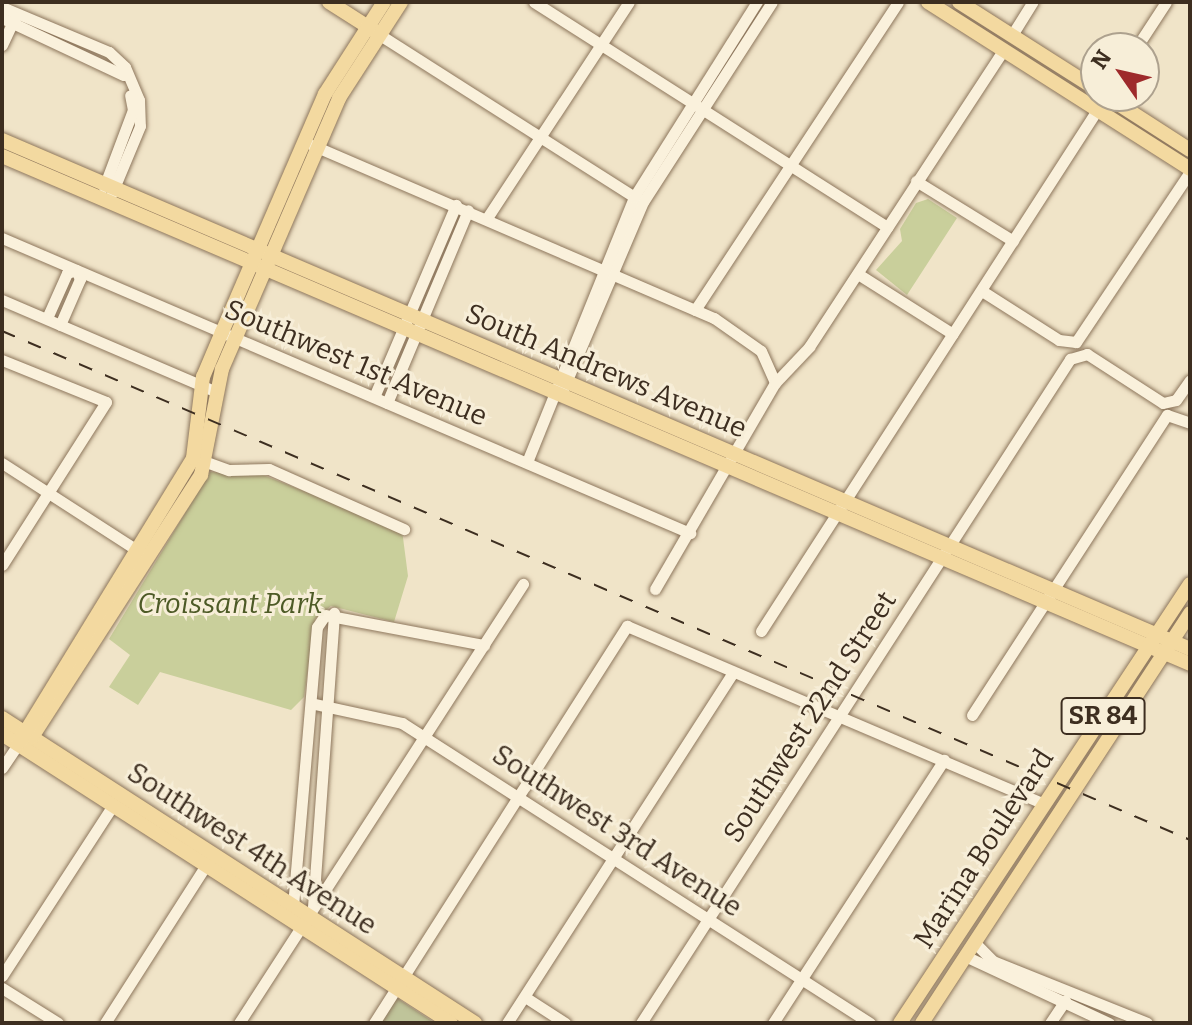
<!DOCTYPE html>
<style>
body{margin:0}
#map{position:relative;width:1192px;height:1025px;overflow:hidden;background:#f0e4c8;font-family:Bitter,serif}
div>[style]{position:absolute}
.green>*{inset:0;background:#c9cf9b}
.cemetery>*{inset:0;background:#bfc49a}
.roads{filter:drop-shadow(0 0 2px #8d765c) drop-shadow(0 0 2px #8d765c)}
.minor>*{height:11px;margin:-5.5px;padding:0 5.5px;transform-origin:5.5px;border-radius:5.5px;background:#faf1dc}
.major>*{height:14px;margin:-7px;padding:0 7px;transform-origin:7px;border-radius:7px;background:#f3d9a0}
.rail>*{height:2px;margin-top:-1px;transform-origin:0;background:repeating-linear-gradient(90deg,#3d2e20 0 14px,transparent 0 28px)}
span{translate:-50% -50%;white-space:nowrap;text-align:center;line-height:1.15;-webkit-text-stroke:6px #f7eed8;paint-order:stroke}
.shield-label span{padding:2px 6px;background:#f7eed8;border:2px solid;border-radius:6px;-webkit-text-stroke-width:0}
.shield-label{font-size:26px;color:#3d2e20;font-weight:700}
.street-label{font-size:28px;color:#3d2e20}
.park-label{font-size:28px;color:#4d5a26;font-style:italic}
.frame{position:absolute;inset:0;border:4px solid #3d2e20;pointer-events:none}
.north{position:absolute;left:1080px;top:32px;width:80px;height:80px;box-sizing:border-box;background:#f7eed8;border:2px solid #ada18e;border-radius:50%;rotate:304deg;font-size:22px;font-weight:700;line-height:32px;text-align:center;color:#3d2e20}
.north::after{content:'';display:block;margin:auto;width:28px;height:36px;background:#9e2a2b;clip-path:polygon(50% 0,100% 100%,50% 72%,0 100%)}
</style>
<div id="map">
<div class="green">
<div style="clip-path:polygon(928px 199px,957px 218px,907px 295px,876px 270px,902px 241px,900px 229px,916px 203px)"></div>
<div style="clip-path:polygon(210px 472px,263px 475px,402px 530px,408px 576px,394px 622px,331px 606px,315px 619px,304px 697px,291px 710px,160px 672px,138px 705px,109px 687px,130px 655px,109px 639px)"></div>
</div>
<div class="cemetery">
<div style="clip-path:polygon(397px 998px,435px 1023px,381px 1023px)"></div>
</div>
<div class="roads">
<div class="minor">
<div style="left:534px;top:2px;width:419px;rotate:32.5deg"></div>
<div style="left:2px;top:7px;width:116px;rotate:22.8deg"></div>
<div style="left:109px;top:52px;width:22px;rotate:43deg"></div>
<div style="left:125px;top:67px;width:36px;rotate:67deg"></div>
<div style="left:139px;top:100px;width:26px;rotate:88deg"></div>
<div style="left:140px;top:126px;width:73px;rotate:112.7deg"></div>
<div style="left:2px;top:18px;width:134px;rotate:25.2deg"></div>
<div style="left:380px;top:35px;width:307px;rotate:32.5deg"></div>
<div style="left:1012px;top:35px;width:39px;rotate:-58deg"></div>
<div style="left:2px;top:45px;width:31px;rotate:-65deg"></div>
<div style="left:1136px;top:48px;width:55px;rotate:-56.9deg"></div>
<div style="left:312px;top:145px;width:438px;rotate:23.3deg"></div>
<div style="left:714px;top:318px;width:57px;rotate:35.1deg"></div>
<div style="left:761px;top:351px;width:35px;rotate:66deg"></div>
<div style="left:916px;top:181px;width:114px;rotate:31.7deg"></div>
<div style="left:104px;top:187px;width:82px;rotate:-69.4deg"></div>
<div style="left:133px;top:110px;width:15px;rotate:-101deg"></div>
<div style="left:487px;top:218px;width:258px;rotate:-56.7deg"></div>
<div style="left:2px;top:238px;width:749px;rotate:23.21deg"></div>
<div style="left:858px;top:274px;width:112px;rotate:32.3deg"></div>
<div style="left:982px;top:291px;width:91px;rotate:32.5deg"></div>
<div style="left:1059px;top:340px;width:17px;rotate:7deg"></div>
<div style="left:1076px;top:342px;width:205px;rotate:-56.2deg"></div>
<div style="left:2px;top:300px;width:231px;rotate:23.2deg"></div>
<div style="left:695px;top:310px;width:369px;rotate:-56.6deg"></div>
<div style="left:47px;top:318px;width:49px;rotate:-66deg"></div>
<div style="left:67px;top:273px;width:9px;rotate:-18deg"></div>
<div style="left:76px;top:270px;width:10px;rotate:66deg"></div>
<div style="left:80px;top:279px;width:50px;rotate:113.5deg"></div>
<div style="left:2px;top:360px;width:112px;rotate:22deg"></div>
<div style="left:106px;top:402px;width:193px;rotate:122.5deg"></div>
<div style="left:564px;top:387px;width:201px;rotate:-66.9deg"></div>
<div style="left:643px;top:202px;width:238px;rotate:-57.2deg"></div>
<div style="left:374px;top:397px;width:209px;rotate:-66.9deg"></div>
<div style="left:387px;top:403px;width:209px;rotate:-67.2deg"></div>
<div style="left:198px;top:459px;width:33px;rotate:20deg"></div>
<div style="left:229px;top:470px;width:40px;rotate:-1.4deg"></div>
<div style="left:269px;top:469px;width:148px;rotate:24deg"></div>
<div style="left:527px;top:462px;width:286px;rotate:-68deg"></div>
<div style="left:634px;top:197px;width:231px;rotate:-57.8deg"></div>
<div style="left:2px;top:463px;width:168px;rotate:32.8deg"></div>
<div style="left:655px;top:589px;width:238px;rotate:-59.8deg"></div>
<div style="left:775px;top:383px;width:50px;rotate:-46.6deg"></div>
<div style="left:809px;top:347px;width:355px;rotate:-56.8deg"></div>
<div style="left:761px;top:631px;width:620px;rotate:-57.18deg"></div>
<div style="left:315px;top:704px;width:89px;rotate:12.3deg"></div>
<div style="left:402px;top:723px;width:556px;rotate:32.66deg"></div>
<div style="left:972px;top:715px;width:358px;rotate:-57deg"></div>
<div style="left:1167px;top:415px;width:24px;rotate:19deg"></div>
<div style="left:2px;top:768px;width:29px;rotate:-56deg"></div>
<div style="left:293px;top:906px;width:280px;rotate:-85.1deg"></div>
<div style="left:317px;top:627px;width:14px;rotate:-56deg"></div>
<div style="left:325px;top:615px;width:162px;rotate:10.7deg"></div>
<div style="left:313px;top:907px;width:295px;rotate:-85.9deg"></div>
<div style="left:974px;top:942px;width:27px;rotate:45deg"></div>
<div style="left:993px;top:961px;width:166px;rotate:21.9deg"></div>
<div style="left:965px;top:956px;width:159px;rotate:25deg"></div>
<div style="left:2px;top:976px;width:204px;rotate:-57deg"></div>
<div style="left:2px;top:988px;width:66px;rotate:32deg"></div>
<div style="left:525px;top:997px;width:48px;rotate:33deg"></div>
<div style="left:105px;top:1023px;width:195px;rotate:-57.4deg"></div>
<div style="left:239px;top:1023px;width:523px;rotate:-57.1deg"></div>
<div style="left:374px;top:1023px;width:471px;rotate:-57.5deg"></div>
<div style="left:627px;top:626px;width:454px;rotate:23.1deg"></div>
<div style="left:507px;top:1023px;width:415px;rotate:-57.2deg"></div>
<div style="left:641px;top:1023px;width:791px;rotate:-57.13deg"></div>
<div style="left:1070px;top:359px;width:18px;rotate:-16deg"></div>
<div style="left:1087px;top:354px;width:90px;rotate:32.8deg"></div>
<div style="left:1163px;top:403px;width:13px;rotate:-13deg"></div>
<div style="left:1176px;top:400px;width:24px;rotate:-55deg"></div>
<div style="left:773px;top:1023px;width:314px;rotate:-57deg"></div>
<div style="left:1050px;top:1023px;width:27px;rotate:-56deg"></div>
</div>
<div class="major">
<div style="left:329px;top:2px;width:56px;rotate:32.6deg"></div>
<div style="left:928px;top:2px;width:311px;rotate:32.5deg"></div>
<div style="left:959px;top:2px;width:162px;rotate:32.4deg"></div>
<div style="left:1106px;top:96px;width:100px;rotate:32.7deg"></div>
<div style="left:2px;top:140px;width:1292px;rotate:23.19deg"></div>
<div style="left:2px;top:156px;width:1292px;rotate:23.15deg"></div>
<div style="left:2px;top:718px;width:563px;rotate:32.81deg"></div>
<div style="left:2px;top:734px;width:534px;rotate:32.77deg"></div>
<div style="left:18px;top:744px;width:16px;rotate:-27deg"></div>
<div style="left:32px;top:737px;width:312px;rotate:-57.2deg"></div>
<div style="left:201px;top:475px;width:108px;rotate:-78.8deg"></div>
<div style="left:222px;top:369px;width:295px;rotate:-66.6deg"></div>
<div style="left:339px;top:98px;width:114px;rotate:-57.1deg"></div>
<div style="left:18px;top:744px;width:335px;rotate:-58.5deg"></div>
<div style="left:193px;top:458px;width:82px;rotate:-83deg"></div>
<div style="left:203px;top:377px;width:49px;rotate:-67.1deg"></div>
<div style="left:222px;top:332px;width:259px;rotate:-66.6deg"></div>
<div style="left:325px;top:94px;width:109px;rotate:-57.3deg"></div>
<div style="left:900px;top:1023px;width:526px;rotate:-56.55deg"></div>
<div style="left:922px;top:1023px;width:490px;rotate:-56.8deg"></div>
</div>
</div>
<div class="rail">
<div style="left:2px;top:331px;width:1292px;rotate:23.19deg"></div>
</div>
<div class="shield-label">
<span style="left:1103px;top:716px">SR 84</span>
</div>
<div class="street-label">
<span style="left:356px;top:363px;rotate:23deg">Southwest 1st Avenue</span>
<span style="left:606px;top:371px;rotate:23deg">South Andrews Avenue</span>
<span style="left:810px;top:717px;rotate:-57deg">Southwest 22nd Street</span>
<span style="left:617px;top:831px;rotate:33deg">Southwest 3rd Avenue</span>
<span style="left:252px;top:849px;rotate:33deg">Southwest 4th Avenue</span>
<span style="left:984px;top:849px;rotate:-57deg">Marina Boulevard</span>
</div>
<div class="park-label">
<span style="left:230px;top:604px">Croissant Park</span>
</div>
<div class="frame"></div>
<div class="north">N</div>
</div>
